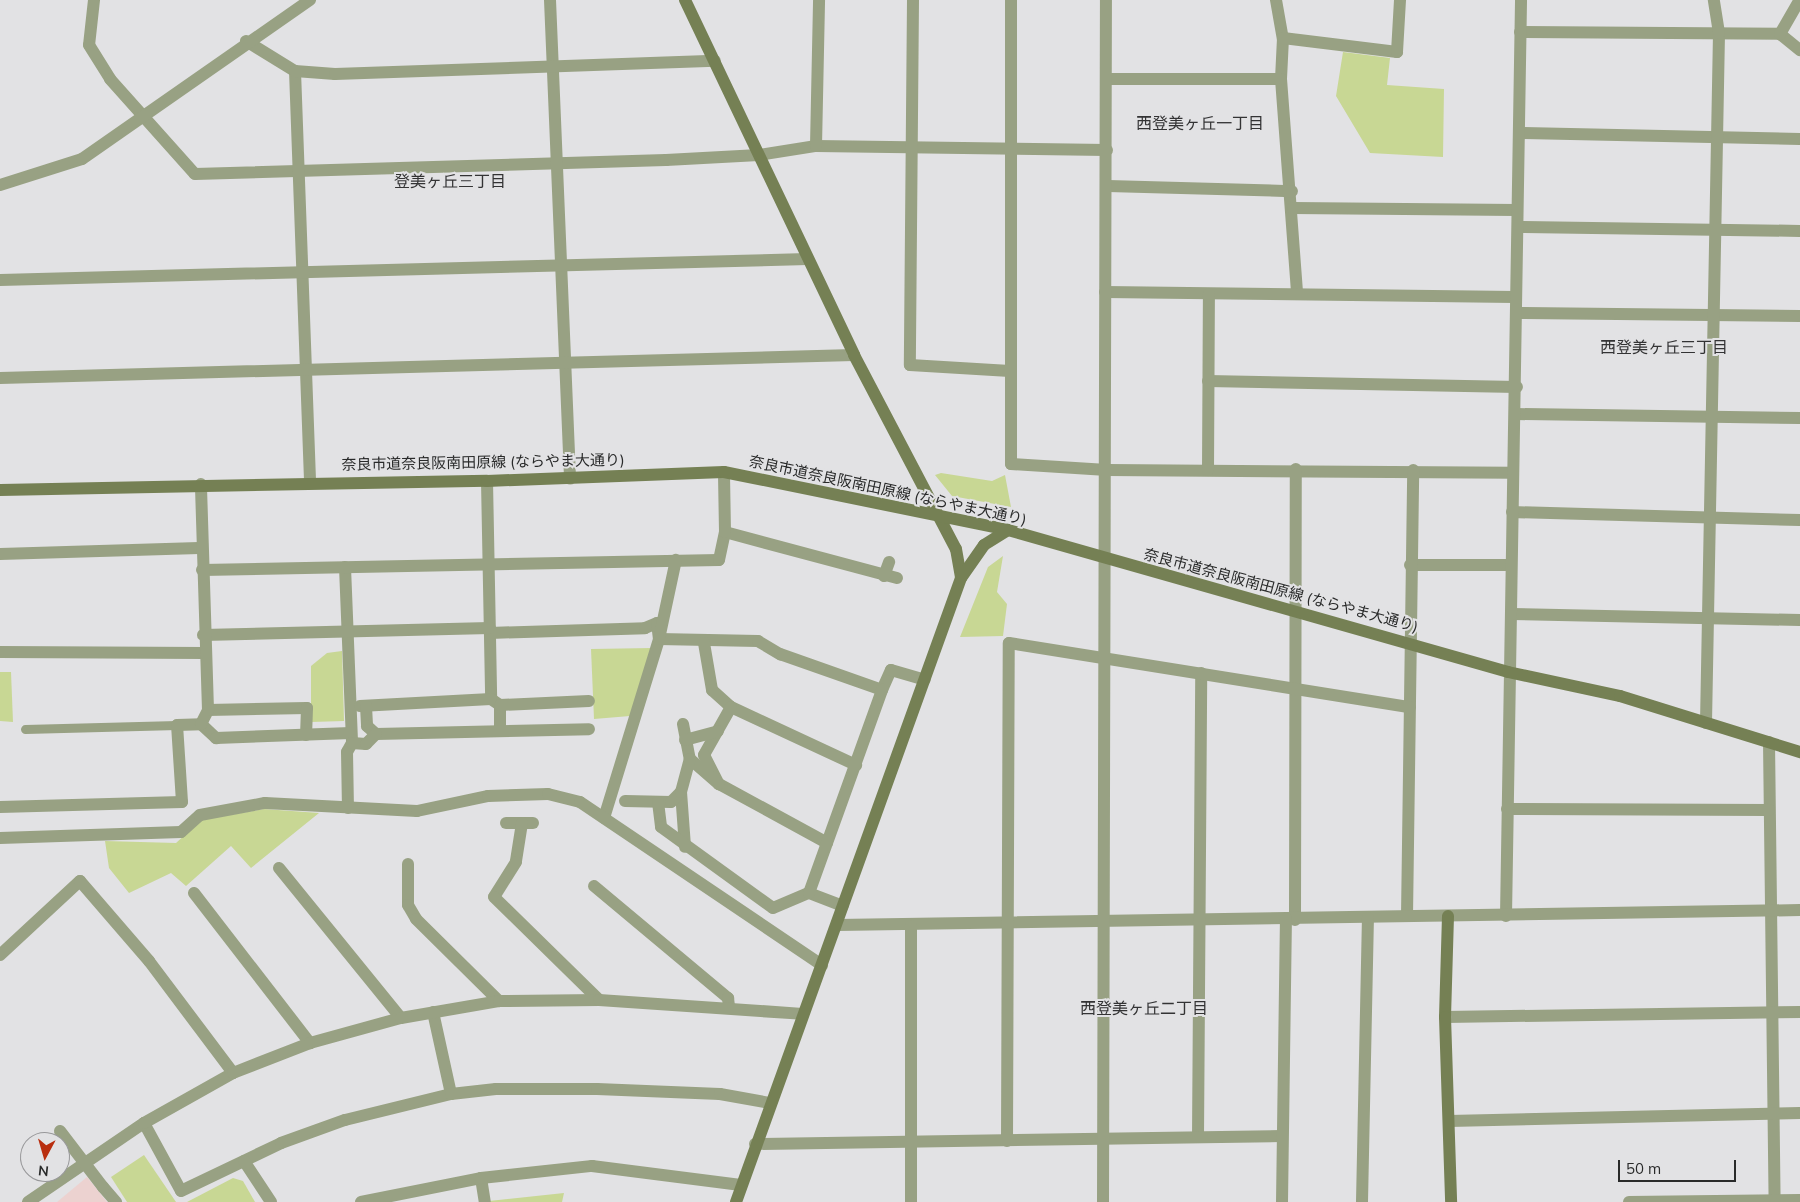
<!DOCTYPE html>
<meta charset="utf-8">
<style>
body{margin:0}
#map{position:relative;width:1800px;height:1202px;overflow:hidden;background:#e2e2e4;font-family:Mulish,"Noto Sans JP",sans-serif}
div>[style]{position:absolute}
.education>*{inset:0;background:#ecd2d0}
.green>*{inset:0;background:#c8d794}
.lane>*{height:9px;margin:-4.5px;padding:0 4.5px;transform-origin:4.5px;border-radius:4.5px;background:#98a183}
.street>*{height:12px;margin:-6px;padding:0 6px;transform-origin:6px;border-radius:6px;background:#98a183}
.secondary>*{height:12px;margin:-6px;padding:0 6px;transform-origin:6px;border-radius:6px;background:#758054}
.street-bridge>*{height:12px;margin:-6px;padding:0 6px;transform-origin:6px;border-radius:6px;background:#98a183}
span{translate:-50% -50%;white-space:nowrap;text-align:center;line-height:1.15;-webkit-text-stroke:4px #e2e2e4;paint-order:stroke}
.street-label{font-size:15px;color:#292a2a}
.neighbourhood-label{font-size:16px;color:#333334}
.north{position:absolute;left:20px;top:1132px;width:50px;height:50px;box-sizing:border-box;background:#e2e2e4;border:1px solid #98989a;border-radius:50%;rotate:186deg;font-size:14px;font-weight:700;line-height:20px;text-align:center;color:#292a2a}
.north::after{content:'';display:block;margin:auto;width:18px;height:22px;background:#b92e0f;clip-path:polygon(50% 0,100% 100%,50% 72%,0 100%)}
.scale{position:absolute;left:1618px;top:1160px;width:118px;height:22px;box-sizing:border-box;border:2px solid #292a2a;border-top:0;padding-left:6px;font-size:15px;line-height:18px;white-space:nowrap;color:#292a2a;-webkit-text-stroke:4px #e2e2e4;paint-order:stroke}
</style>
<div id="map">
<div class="education">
<div style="clip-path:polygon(87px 1177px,107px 1202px,57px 1202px)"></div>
</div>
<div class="green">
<div style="clip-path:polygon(1343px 52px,1390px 58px,1387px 85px,1444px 89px,1443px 157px,1370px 153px,1336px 96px)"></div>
<div style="clip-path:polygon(941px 473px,992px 481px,1005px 475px,1011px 507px,952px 496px,935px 475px)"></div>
<div style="clip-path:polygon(1003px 556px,997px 592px,1007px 604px,1003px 636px,960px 637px,988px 567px)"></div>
<div style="clip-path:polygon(652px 648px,630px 716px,594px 719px,591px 649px)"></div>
<div style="clip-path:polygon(342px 651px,344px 721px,311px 722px,311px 666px,327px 653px)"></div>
<div style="clip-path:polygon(0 672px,11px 672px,13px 722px,0 721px)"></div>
<div style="clip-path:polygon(264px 809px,319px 813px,251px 868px,231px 846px,186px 886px,171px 873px,129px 893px,109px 868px,105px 841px,176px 843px,201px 820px)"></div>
<div style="clip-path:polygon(144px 1155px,176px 1202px,127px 1202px,111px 1177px)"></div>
<div style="clip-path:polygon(233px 1178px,243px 1181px,255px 1202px,187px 1202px)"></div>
<div style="clip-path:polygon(564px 1193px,562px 1202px,488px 1202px,489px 1201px)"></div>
</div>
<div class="lane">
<div style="left:25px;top:729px;width:152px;rotate:-1.5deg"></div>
</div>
<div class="street">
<div style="left:94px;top:0;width:45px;rotate:96.3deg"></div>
<div style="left:89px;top:45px;width:40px;rotate:58deg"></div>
<div style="left:110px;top:79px;width:127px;rotate:48.2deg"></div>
<div style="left:195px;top:174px;width:471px;rotate:-1.7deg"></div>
<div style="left:666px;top:160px;width:93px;rotate:-3.1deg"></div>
<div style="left:759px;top:155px;width:58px;rotate:-9deg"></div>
<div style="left:816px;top:146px;width:291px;rotate:0.8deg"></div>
<div style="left:550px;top:0;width:479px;rotate:87.6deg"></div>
<div style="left:913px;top:0;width:365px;rotate:90.5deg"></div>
<div style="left:910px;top:365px;width:100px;rotate:3.4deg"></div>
<div style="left:1011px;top:0;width:464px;rotate:90deg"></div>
<div style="left:1011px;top:464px;width:96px;rotate:3.6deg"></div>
<div style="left:1107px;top:470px;width:405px;rotate:0.4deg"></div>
<div style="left:1276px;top:0;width:39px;rotate:80deg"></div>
<div style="left:1283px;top:38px;width:41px;rotate:92.8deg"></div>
<div style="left:1281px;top:79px;width:215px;rotate:85.7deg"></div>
<div style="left:1520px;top:32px;width:260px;rotate:0.4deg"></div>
<div style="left:1780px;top:34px;width:26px;rotate:39deg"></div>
<div style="left:1780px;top:34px;width:39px;rotate:-60deg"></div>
<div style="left:1283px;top:38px;width:115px;rotate:7deg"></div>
<div style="left:1397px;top:52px;width:52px;rotate:-86.7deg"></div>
<div style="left:246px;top:41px;width:57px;rotate:31.5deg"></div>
<div style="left:295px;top:71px;width:411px;rotate:87.9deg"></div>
<div style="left:295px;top:71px;width:40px;rotate:4.3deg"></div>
<div style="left:335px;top:74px;width:380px;rotate:-2deg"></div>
<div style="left:1106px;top:79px;width:175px"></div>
<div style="left:1519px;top:133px;width:281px;rotate:1.2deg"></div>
<div style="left:816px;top:146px;width:146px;rotate:-88.8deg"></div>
<div style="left:0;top:185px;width:86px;rotate:-17.6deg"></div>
<div style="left:82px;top:159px;width:278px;rotate:-34.9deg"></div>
<div style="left:1108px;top:186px;width:184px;rotate:1.6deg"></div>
<div style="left:1293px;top:208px;width:223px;rotate:0.5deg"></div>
<div style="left:1519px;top:227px;width:281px;rotate:0.8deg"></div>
<div style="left:0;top:280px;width:808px;rotate:-1.49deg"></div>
<div style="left:1105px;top:292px;width:409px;rotate:0.7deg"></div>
<div style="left:1517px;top:313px;width:283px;rotate:0.6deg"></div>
<div style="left:0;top:378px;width:854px;rotate:-1.54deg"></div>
<div style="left:1208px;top:381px;width:309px;rotate:1.1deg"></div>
<div style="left:1516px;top:414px;width:284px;rotate:0.8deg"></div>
<div style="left:1208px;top:470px;width:176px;rotate:-89.7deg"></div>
<div style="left:487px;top:481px;width:218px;rotate:88.9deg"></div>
<div style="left:491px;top:699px;width:11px;rotate:34deg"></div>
<div style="left:500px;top:705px;width:26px;rotate:90deg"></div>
<div style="left:1512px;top:512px;width:288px;rotate:1.6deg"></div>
<div style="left:725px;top:532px;width:178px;rotate:15deg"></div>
<div style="left:0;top:554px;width:199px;rotate:-1.7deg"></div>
<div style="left:1410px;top:565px;width:100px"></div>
<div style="left:345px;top:567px;width:176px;rotate:87.7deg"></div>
<div style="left:352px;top:743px;width:10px;rotate:119deg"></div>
<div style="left:347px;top:752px;width:56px;rotate:89deg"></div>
<div style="left:202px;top:570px;width:517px;rotate:-1.11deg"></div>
<div style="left:719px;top:560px;width:29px;rotate:-78deg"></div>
<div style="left:725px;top:532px;width:60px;rotate:-91deg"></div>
<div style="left:884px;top:576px;width:15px;rotate:-70deg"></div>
<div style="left:1511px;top:614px;width:289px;rotate:1.2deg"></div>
<div style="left:490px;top:633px;width:155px;rotate:-1.8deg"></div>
<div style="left:645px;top:628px;width:13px;rotate:-23deg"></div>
<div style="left:657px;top:623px;width:16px;rotate:83deg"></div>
<div style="left:659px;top:639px;width:99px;rotate:1.2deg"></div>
<div style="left:758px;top:641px;width:26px;rotate:31deg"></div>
<div style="left:780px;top:654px;width:108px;rotate:19.4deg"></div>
<div style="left:882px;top:690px;width:22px;rotate:-66deg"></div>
<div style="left:891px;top:670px;width:35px;rotate:16deg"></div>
<div style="left:203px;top:635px;width:287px;rotate:-1.4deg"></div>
<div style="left:704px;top:643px;width:48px;rotate:80.3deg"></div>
<div style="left:712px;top:690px;width:25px;rotate:42deg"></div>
<div style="left:731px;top:707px;width:138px;rotate:24.9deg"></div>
<div style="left:0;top:652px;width:205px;rotate:0.3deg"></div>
<div style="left:500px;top:705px;width:89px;rotate:-2.6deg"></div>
<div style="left:360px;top:706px;width:131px;rotate:-3.1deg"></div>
<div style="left:366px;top:706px;width:20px;rotate:87deg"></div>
<div style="left:367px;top:726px;width:12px;rotate:42deg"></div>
<div style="left:376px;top:734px;width:213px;rotate:-1.3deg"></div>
<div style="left:731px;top:707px;width:55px;rotate:119.4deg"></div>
<div style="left:704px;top:755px;width:33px;rotate:63deg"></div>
<div style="left:719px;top:784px;width:123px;rotate:28.6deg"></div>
<div style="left:208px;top:710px;width:99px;rotate:-1.2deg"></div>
<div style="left:307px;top:708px;width:27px;rotate:92deg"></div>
<div style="left:1706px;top:723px;width:690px;rotate:-88.92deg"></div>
<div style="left:1719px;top:33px;width:33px;rotate:-99deg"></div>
<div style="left:201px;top:724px;width:21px;rotate:43deg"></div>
<div style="left:216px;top:738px;width:135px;rotate:-2.1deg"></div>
<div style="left:683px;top:724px;width:36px;rotate:79deg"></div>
<div style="left:690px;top:759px;width:38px;rotate:41deg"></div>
<div style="left:685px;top:740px;width:34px;rotate:-15deg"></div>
<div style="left:1769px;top:742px;width:460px;rotate:89.3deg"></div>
<div style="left:352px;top:743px;width:14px;rotate:4deg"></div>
<div style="left:366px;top:744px;width:14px;rotate:-45deg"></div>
<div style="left:681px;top:792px;width:55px;rotate:85.8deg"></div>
<div style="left:625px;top:801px;width:46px;rotate:1.2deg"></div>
<div style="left:671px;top:802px;width:14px;rotate:-45deg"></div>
<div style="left:681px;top:792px;width:34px;rotate:-75deg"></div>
<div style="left:658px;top:802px;width:25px;rotate:83deg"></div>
<div style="left:661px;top:827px;width:138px;rotate:35.9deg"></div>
<div style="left:773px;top:908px;width:39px;rotate:-23deg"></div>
<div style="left:809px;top:893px;width:36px;rotate:21deg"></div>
<div style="left:0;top:807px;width:182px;rotate:-1.6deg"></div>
<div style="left:182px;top:802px;width:77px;rotate:-93.7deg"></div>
<div style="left:177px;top:725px;width:24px;rotate:-2deg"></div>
<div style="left:201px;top:724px;width:16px;rotate:-63deg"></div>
<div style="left:208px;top:710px;width:226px;rotate:-91.8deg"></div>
<div style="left:1507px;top:809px;width:262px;rotate:0.2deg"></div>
<div style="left:604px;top:818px;width:187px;rotate:-72.9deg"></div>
<div style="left:659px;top:639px;width:81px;rotate:-77.9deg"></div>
<div style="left:506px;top:823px;width:27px"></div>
<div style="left:522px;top:823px;width:39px;rotate:99deg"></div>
<div style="left:516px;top:862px;width:41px;rotate:122.2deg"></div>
<div style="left:494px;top:897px;width:147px;rotate:44.4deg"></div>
<div style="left:0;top:838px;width:181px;rotate:-1.9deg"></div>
<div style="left:181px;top:832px;width:25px;rotate:-42deg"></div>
<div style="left:200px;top:815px;width:66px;rotate:-10.5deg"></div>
<div style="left:265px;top:803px;width:152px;rotate:3deg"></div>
<div style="left:417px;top:811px;width:73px;rotate:-11.9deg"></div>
<div style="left:488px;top:796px;width:60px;rotate:-1.9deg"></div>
<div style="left:548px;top:794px;width:33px;rotate:14deg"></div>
<div style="left:580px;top:802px;width:292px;rotate:34deg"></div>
<div style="left:408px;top:864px;width:41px;rotate:90deg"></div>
<div style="left:408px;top:905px;width:16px;rotate:60deg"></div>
<div style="left:416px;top:919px;width:117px;rotate:44.7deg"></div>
<div style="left:279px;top:868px;width:193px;rotate:50.9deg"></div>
<div style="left:594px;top:886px;width:175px;rotate:39.9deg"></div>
<div style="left:728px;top:998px;width:8px;rotate:83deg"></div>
<div style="left:194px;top:893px;width:190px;rotate:52.3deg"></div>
<div style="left:809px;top:893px;width:216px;rotate:-70.2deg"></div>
<div style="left:1407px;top:916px;width:446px;rotate:-89.2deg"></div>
<div style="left:1506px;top:916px;width:916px;rotate:-89.06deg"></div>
<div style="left:1295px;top:920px;width:451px;rotate:-89.9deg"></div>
<div style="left:837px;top:925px;width:963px;rotate:-0.89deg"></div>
<div style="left:0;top:955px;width:109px;rotate:-42.8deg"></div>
<div style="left:80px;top:881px;width:106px;rotate:49.2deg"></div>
<div style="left:149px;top:961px;width:140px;rotate:53.1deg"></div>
<div style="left:433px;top:1012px;width:84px;rotate:77.6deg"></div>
<div style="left:1445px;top:1017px;width:355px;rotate:-0.8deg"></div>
<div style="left:1449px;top:1121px;width:351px;rotate:-1.3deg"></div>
<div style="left:144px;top:1123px;width:77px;rotate:61.4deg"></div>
<div style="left:181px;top:1191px;width:111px;rotate:-25.6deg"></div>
<div style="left:281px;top:1143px;width:68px;rotate:-19.8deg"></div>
<div style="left:345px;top:1120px;width:109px;rotate:-13.8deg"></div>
<div style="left:451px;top:1094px;width:45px;rotate:-6.3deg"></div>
<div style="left:496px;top:1089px;width:101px"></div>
<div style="left:597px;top:1089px;width:123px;rotate:2.3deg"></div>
<div style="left:720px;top:1094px;width:51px;rotate:10.2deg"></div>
<div style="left:1198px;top:1137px;width:464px;rotate:-89.6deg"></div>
<div style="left:1007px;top:1141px;width:498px;rotate:-89.8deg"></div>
<div style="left:1009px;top:643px;width:406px;rotate:9.1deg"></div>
<div style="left:755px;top:1144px;width:526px;rotate:-0.87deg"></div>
<div style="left:244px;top:1161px;width:49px;rotate:56.6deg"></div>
<div style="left:481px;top:1178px;width:24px;rotate:81deg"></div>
<div style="left:103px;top:1187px;width:20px;rotate:49deg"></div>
<div style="left:28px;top:1202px;width:140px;rotate:-34.3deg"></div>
<div style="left:144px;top:1123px;width:102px;rotate:-29.3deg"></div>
<div style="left:233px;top:1073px;width:83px;rotate:-21.3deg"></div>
<div style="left:310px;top:1043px;width:94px;rotate:-15.4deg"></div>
<div style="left:401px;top:1018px;width:99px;rotate:-9.8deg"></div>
<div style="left:499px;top:1001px;width:100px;rotate:-0.6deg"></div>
<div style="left:599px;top:1000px;width:204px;rotate:3.9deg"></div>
<div style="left:361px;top:1202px;width:122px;rotate:-11.3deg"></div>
<div style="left:481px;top:1178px;width:112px;rotate:-6.2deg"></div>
<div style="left:592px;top:1166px;width:150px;rotate:7.3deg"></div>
<div style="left:911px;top:1202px;width:276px;rotate:-90deg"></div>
<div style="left:1103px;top:1202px;width:1202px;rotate:-89.86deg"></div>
<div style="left:1282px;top:1202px;width:283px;rotate:-89.2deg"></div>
<div style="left:1362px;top:1202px;width:284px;rotate:-88.8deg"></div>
<div style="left:1629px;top:1202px;width:171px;rotate:-0.7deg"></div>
</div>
<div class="secondary">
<div style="left:685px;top:0;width:393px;rotate:64.5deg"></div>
<div style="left:854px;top:355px;width:219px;rotate:62.3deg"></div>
<div style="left:956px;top:549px;width:29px;rotate:80deg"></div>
<div style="left:0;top:490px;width:487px;rotate:-1.1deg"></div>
<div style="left:487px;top:481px;width:237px;rotate:-2.2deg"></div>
<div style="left:724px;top:472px;width:290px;rotate:11.5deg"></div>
<div style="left:1008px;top:530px;width:520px;rotate:15.85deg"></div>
<div style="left:1508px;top:672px;width:115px;rotate:12.1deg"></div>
<div style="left:1620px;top:696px;width:189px;rotate:17.3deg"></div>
<div style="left:1448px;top:916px;width:101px;rotate:91.7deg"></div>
<div style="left:1445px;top:1017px;width:185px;rotate:88.1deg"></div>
<div style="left:736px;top:1202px;width:663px;rotate:-70.17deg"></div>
<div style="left:961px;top:578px;width:40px;rotate:-55.1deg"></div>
<div style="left:984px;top:545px;width:28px;rotate:-32deg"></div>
</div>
<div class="street-bridge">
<div style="left:60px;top:1131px;width:71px;rotate:52.5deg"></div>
</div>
<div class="street-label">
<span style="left:483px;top:462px;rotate:-1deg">奈良市道奈良阪南田原線 (ならやま大通り)</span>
<span style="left:888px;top:490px;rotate:12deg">奈良市道奈良阪南田原線 (ならやま大通り)</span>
<span style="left:1281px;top:590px;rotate:15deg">奈良市道奈良阪南田原線 (ならやま大通り)</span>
</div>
<div class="neighbourhood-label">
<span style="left:1200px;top:123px">西登美ヶ丘一丁目</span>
<span style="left:450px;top:181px">登美ヶ丘三丁目</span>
<span style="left:1664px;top:347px">西登美ヶ丘三丁目</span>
<span style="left:1144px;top:1008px">西登美ヶ丘二丁目</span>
</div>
<div class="north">N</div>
<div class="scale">50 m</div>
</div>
